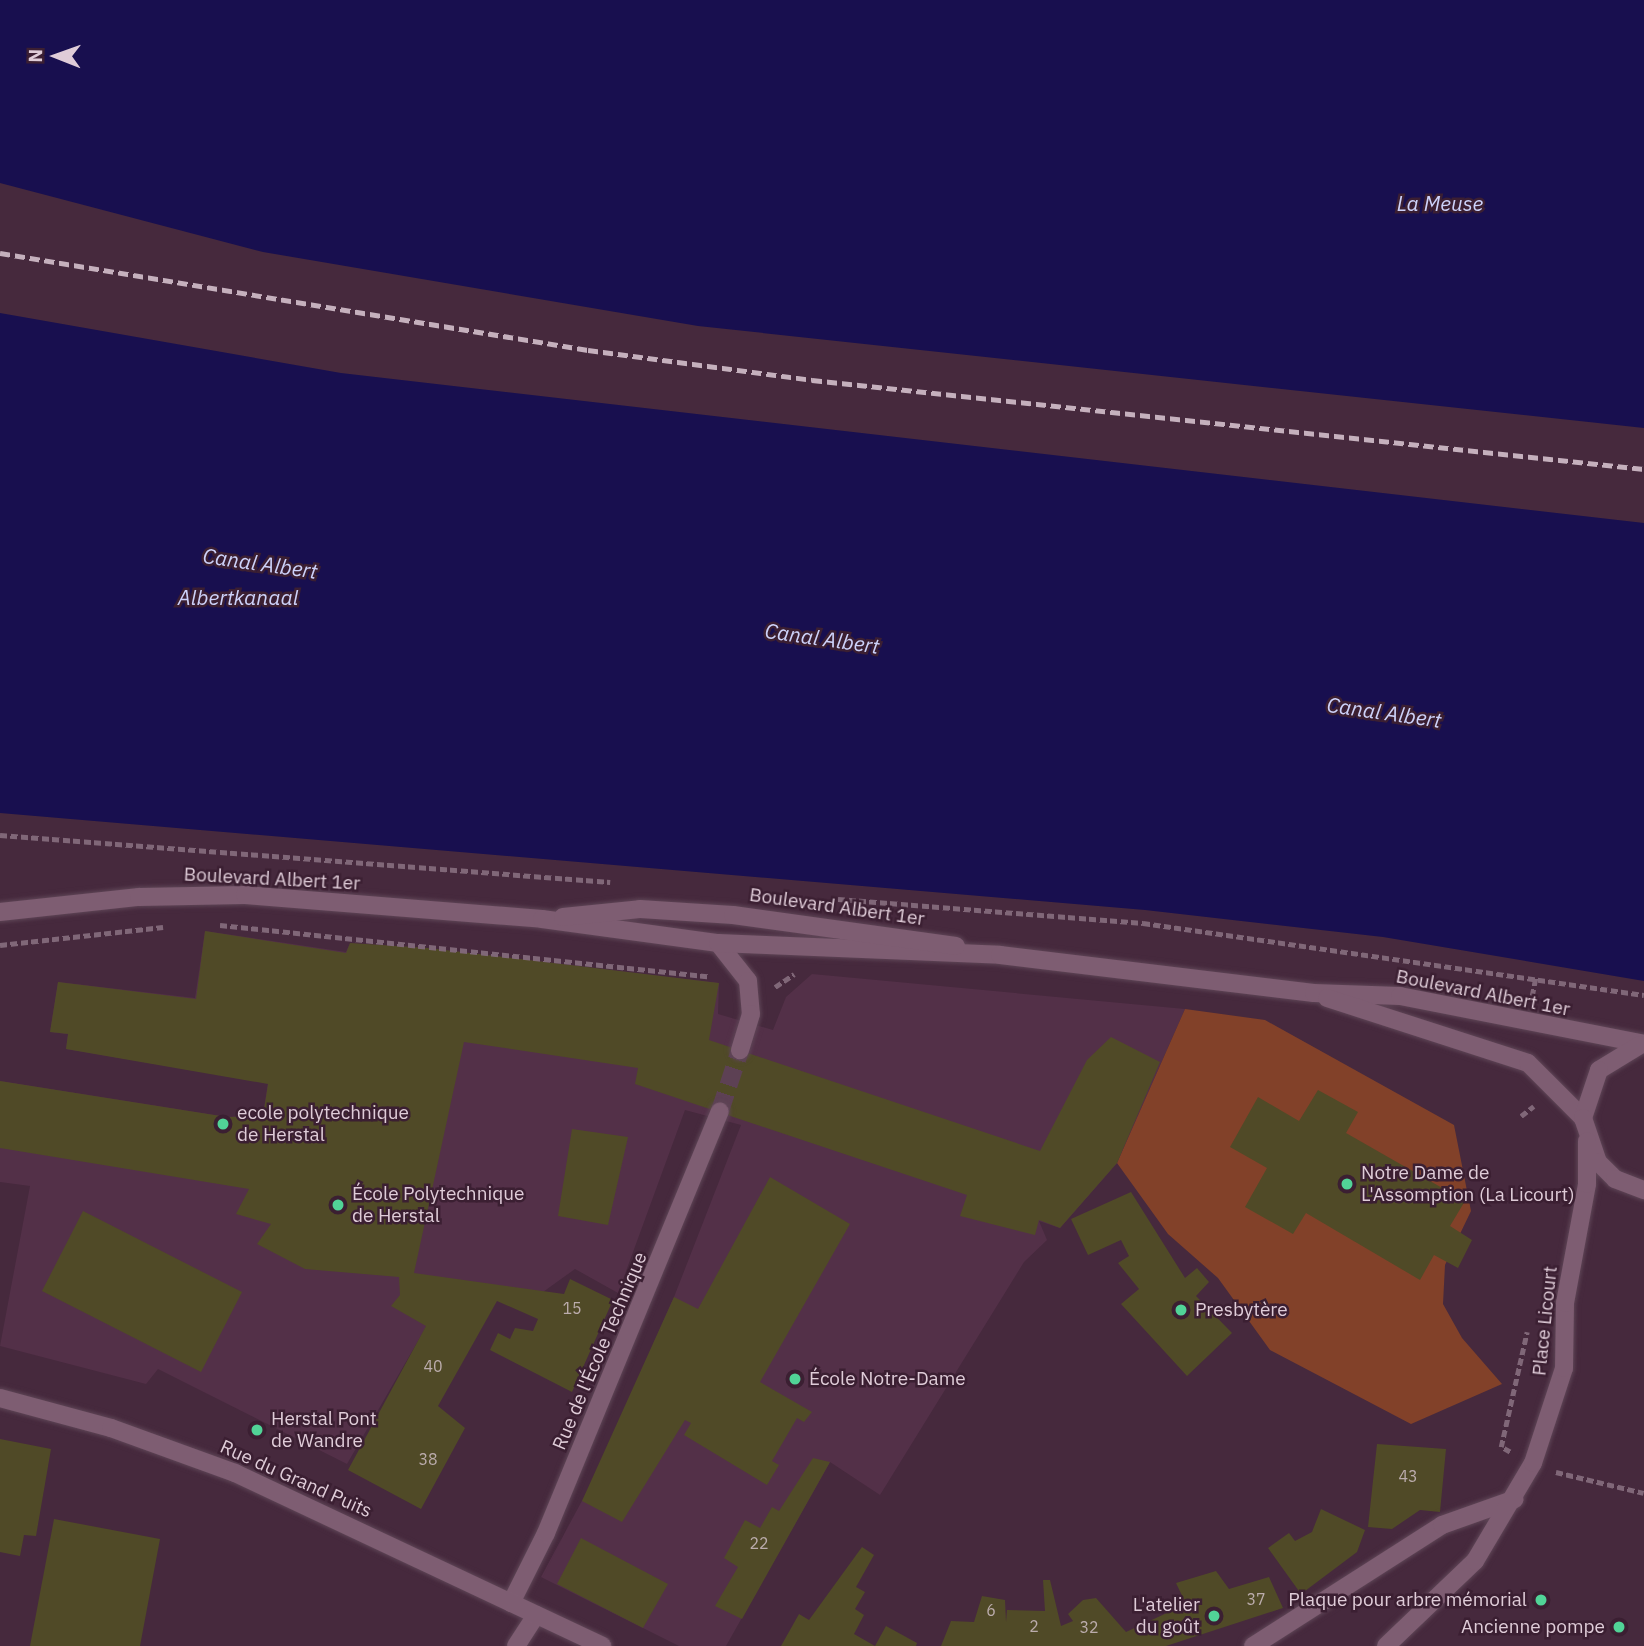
<!DOCTYPE html>
<meta charset="utf-8">
<style>
body{margin:0}
#map{position:relative;width:1644px;height:1646px;overflow:hidden;background:#46293d;font-family:"IBM Plex Sans",sans-serif}
div>[style]{position:absolute}
.built>*{inset:0;background:#533048}
.green>*{inset:0;background:#824129}
.water>*{inset:0;background:#180f4f}
.building>*{inset:0;background:#504a27}
.street-tunnel>*{height:18px;margin-top:-9px;transform-origin:0;background:repeating-linear-gradient(90deg,#5d4154 0 18px,transparent 0 27px)}
.path>*{height:4.5px;margin-top:-2.25px;transform-origin:0;background:repeating-linear-gradient(90deg,#806778 0 7px,transparent 0 10.5px)}
.roads{filter:drop-shadow(0 0 2px #5e4556) drop-shadow(0 0 2px #5e4556)}
.lane>*{height:18px;margin:-9px;padding:0 9px;transform-origin:9px;border-radius:9px;background:#7e5d72}
.street>*{height:18px;margin:-9px;padding:0 9px;transform-origin:9px;border-radius:9px;background:#7e5d72}
.secondary>*{height:18px;margin:-9px;padding:0 9px;transform-origin:9px;border-radius:9px;background:#7e5d72}
.rail>*{height:5px;margin-top:-2.5px;transform-origin:0;background:repeating-linear-gradient(90deg,#c5b0bd 0 10px,transparent 0 15px)}
.dots>*{width:19px;height:19px;translate:-50% -50%;box-sizing:border-box;border:4px solid #3b1f32;border-radius:50%}
span{translate:-50% -50%;white-space:nowrap;text-align:center;line-height:1.15;-webkit-text-stroke:5px #3b1f32;paint-order:stroke}
.number-label{font-size:16px;color:#bbacac}
.number-label span{-webkit-text-stroke-width:0}
.street-label{font-size:19px;color:#dfccd8}
.poi-label{font-size:19px;color:#dfccd8}
.left{translate:0 -50%;text-align:left}
.right{translate:-100% -50%;text-align:right}
.water-label{font-size:21px;color:#cdd2fa;font-style:italic}
.north{position:absolute;left:21px;top:21px;width:70px;height:70px;-webkit-text-stroke:5px #3b1f32;paint-order:stroke;rotate:271deg;font-size:19px;font-weight:700;line-height:28px;text-align:center;color:#dfccd8}
.north::after{content:'';display:block;margin:auto;width:24px;height:32px;background:#dfccd8;clip-path:polygon(50% 0,100% 100%,50% 72%,0 100%)}
</style>
<div id="map">
<div class="built">
<div style="clip-path:polygon(205px 931px,346px 952px,350px 943px,428px 948px,719px 983px,718px 1014px,773px 1030px,786px 997px,812px 974px,1185px 1009px,1117px 1163px,1060px 1228px,1039px 1221px,1047px 1240px,1024px 1262px,880px 1495px,830px 1462px,726px 1646px,679px 1646px,541px 1577px,591px 1484px,674px 1297px,741px 1125px,685px 1110px,618px 1293px,575px 1269px,543px 1292px,452px 1282px,347px 1464px,158px 1369px,146px 1384px,0 1346px,30px 1186px,0 1182px,0 1081px,227px 1117px,263px 1115px,268px 1083px,66px 1049px,68px 1034px,50px 1032px,58px 982px,195px 998px)"></div>
</div>
<div class="green">
<div style="clip-path:polygon(1185px 1009px,1265px 1020px,1454px 1125px,1471px 1211px,1445px 1265px,1443px 1304px,1462px 1338px,1502px 1384px,1411px 1424px,1270px 1350px,1218px 1278px,1168px 1234px,1117px 1163px)"></div>
</div>
<div class="water">
<div style="clip-path:polygon(0 0,1644px 0,1644px 428px,698px 326px,263px 252px,0 183px)"></div>
<div style="clip-path:polygon(0 313px,341px 373px,1644px 523px,1644px 981px,1383px 937px,1145px 910px,0 813px)"></div>
</div>
<div class="building">
<div style="clip-path:polygon(205px 931px,346px 953px,350px 943px,428px 948px,719px 983px,709px 1040px,1040px 1151px,1087px 1060px,1111px 1037px,1160px 1062px,1117px 1163px,1060px 1228px,1039px 1220px,1035px 1235px,960px 1216px,967px 1195px,635px 1084px,638px 1068px,464px 1042px,414px 1273px,564px 1294px,570px 1279px,613px 1300px,572px 1392px,490px 1350px,498px 1333px,510px 1339px,515px 1328px,533px 1331px,538px 1319px,497px 1301px,438px 1406px,465px 1428px,421px 1509px,348px 1470px,426px 1326px,391px 1306px,400px 1295px,399px 1277px,305px 1269px,257px 1244px,271px 1224px,236px 1214px,249px 1189px,0 1148px,0 1081px,227px 1117px,263px 1116px,268px 1084px,66px 1049px,68px 1034px,50px 1032px,58px 982px,196px 999px)"></div>
<div style="clip-path:polygon(1318px 1090px,1358px 1112px,1346px 1133px,1465px 1201px,1450px 1226px,1472px 1240px,1458px 1268px,1434px 1255px,1420px 1280px,1306px 1213px,1293px 1234px,1245px 1207px,1267px 1168px,1230px 1147px,1258px 1097px,1299px 1121px)"></div>
<div style="clip-path:polygon(572px 1129px,628px 1137px,608px 1225px,558px 1216px)"></div>
<div style="clip-path:polygon(770px 1177px,850px 1224px,760px 1382px,812px 1412px,804px 1422px,797px 1418px,772px 1461px,779px 1465px,767px 1485px,684px 1435px,691px 1423px,685px 1420px,622px 1522px,582px 1501px,674px 1297px,698px 1309px)"></div>
<div style="clip-path:polygon(1131px 1192px,1185px 1278px,1197px 1268px,1209px 1282px,1196px 1296px,1232px 1333px,1187px 1376px,1121px 1304px,1139px 1289px,1118px 1263px,1129px 1256px,1121px 1240px,1088px 1255px,1071px 1219px)"></div>
<div style="clip-path:polygon(83px 1211px,242px 1292px,201px 1372px,42px 1291px)"></div>
<div style="clip-path:polygon(0 1439px,51px 1449px,36px 1536px,24px 1535px,20px 1556px,0 1552px)"></div>
<div style="clip-path:polygon(1377px 1444px,1446px 1449px,1440px 1512px,1420px 1510px,1392px 1529px,1368px 1527px)"></div>
<div style="clip-path:polygon(813px 1458px,830px 1462px,742px 1619px,715px 1606px,738px 1567px,724px 1558px,745px 1520px,760px 1528px,772px 1507px,779px 1511px)"></div>
<div style="clip-path:polygon(1321px 1509px,1365px 1530px,1357px 1552px,1301px 1594px,1268px 1548px,1289px 1533px,1295px 1541px,1312px 1532px)"></div>
<div style="clip-path:polygon(54px 1519px,160px 1539px,140px 1646px,30px 1646px)"></div>
<div style="clip-path:polygon(581px 1538px,668px 1584px,643px 1628px,557px 1584px)"></div>
<div style="clip-path:polygon(862px 1547px,874px 1555px,856px 1587px,865px 1592px,855px 1609px,864px 1615px,854px 1634px,875px 1646px,781px 1646px,799px 1614px,809px 1620px)"></div>
<div style="clip-path:polygon(1216px 1571px,1229px 1589px,1269px 1577px,1283px 1608px,1166px 1646px,941px 1646px,951px 1621px,974px 1622px,982px 1596px,1005px 1600px,1006px 1622px,1007px 1610px,1045px 1611px,1043px 1580px,1050px 1580px,1061px 1626px,1073px 1621px,1068px 1614px,1083px 1600px,1096px 1598px,1126px 1632px,1186px 1604px,1176px 1583px)"></div>
<div style="clip-path:polygon(886px 1626px,917px 1643px,916px 1646px,875px 1646px)"></div>
</div>
<div class="street-tunnel">
<div style="left:720px;top:1111px;width:64px;rotate:-71.8deg"></div>
</div>
<div class="path">
<div style="left:0;top:835px;width:612px;rotate:4.41deg"></div>
<div style="left:838px;top:899px;width:306px;rotate:4.5deg"></div>
<div style="left:1143px;top:923px;width:506px;rotate:8.18deg"></div>
<div style="left:220px;top:925px;width:492px;rotate:6deg"></div>
<div style="left:0;top:945px;width:164px;rotate:-6.3deg"></div>
<div style="left:775px;top:987px;width:23px;rotate:-34deg"></div>
<div style="left:1532px;top:996px;width:20px;rotate:-79deg"></div>
<div style="left:1521px;top:1116px;width:16px;rotate:-38deg"></div>
<div style="left:1510px;top:1452px;width:10px;rotate:-151deg"></div>
<div style="left:1501px;top:1447px;width:118px;rotate:-77.3deg"></div>
<div style="left:1556px;top:1472px;width:90px;rotate:13.4deg"></div>
</div>
<div class="roads">
<div class="lane">
<div style="left:516px;top:1646px;width:37px;rotate:-57deg"></div>
<div style="left:1253px;top:1646px;width:224px;rotate:-32.6deg"></div>
<div style="left:1442px;top:1525px;width:77px;rotate:-19.6deg"></div>
</div>
<div class="street">
<div style="left:718px;top:943px;width:48px;rotate:51.7deg"></div>
<div style="left:748px;top:981px;width:33px;rotate:85deg"></div>
<div style="left:751px;top:1014px;width:38px;rotate:107deg"></div>
<div style="left:511px;top:1603px;width:78px;rotate:-63.4deg"></div>
<div style="left:546px;top:1533px;width:456px;rotate:-67.6deg"></div>
</div>
<div class="secondary">
<div style="left:0;top:912px;width:140px;rotate:-6.2deg"></div>
<div style="left:139px;top:897px;width:106px;rotate:-1.1deg"></div>
<div style="left:245px;top:895px;width:298px;rotate:4.6deg"></div>
<div style="left:542px;top:919px;width:178px;rotate:7.8deg"></div>
<div style="left:718px;top:943px;width:282px;rotate:2.4deg"></div>
<div style="left:1000px;top:955px;width:316px;rotate:6.9deg"></div>
<div style="left:1314px;top:993px;width:86px;rotate:2deg"></div>
<div style="left:1400px;top:996px;width:249px;rotate:11.1deg"></div>
<div style="left:563px;top:917px;width:77px;rotate:-5.9deg"></div>
<div style="left:640px;top:909px;width:93px;rotate:3.7deg"></div>
<div style="left:733px;top:915px;width:225px;rotate:7.9deg"></div>
<div style="left:1327px;top:998px;width:211px;rotate:17.9deg"></div>
<div style="left:1528px;top:1063px;width:78px;rotate:45deg"></div>
<div style="left:1640px;top:1045px;width:48px;rotate:148.6deg"></div>
<div style="left:1599px;top:1070px;width:51px;rotate:108.4deg"></div>
<div style="left:1583px;top:1118px;width:46px;rotate:71.2deg"></div>
<div style="left:1598px;top:1162px;width:24px;rotate:45deg"></div>
<div style="left:1615px;top:1179px;width:31px;rotate:21deg"></div>
<div style="left:0;top:1398px;width:115px;rotate:15.1deg"></div>
<div style="left:111px;top:1428px;width:132px;rotate:19.9deg"></div>
<div style="left:235px;top:1473px;width:406px;rotate:25.2deg"></div>
<div style="left:1386px;top:1646px;width:123px;rotate:-43.7deg"></div>
<div style="left:1475px;top:1561px;width:114px;rotate:-59.4deg"></div>
<div style="left:1533px;top:1463px;width:100px;rotate:-71.9deg"></div>
<div style="left:1564px;top:1368px;width:65px;rotate:-89.1deg"></div>
<div style="left:1565px;top:1303px;width:121px;rotate:-79.5deg"></div>
<div style="left:1587px;top:1184px;width:43px;rotate:-90deg"></div>
</div>
</div>
<div class="rail">
<div style="left:0;top:253px;width:596px;rotate:9.37deg"></div>
<div style="left:588px;top:350px;width:226px;rotate:7.6deg"></div>
<div style="left:812px;top:380px;width:837px;rotate:6.11deg"></div>
</div>
<div class="dots">
<div style="left:223px;top:1124px;background:#51d397"></div>
<div style="left:1347px;top:1184px;background:#51d397"></div>
<div style="left:338px;top:1205px;background:#51d397"></div>
<div style="left:1181px;top:1310px;background:#51d397"></div>
<div style="left:795px;top:1379px;background:#51d397"></div>
<div style="left:257px;top:1430px;background:#51d397"></div>
<div style="left:1541px;top:1600px;background:#51d397"></div>
<div style="left:1214px;top:1616px;background:#51d397"></div>
<div style="left:1619px;top:1627px;background:#51d397"></div>
</div>
<div class="number-label">
<span style="left:572px;top:1308px">15</span>
<span style="left:433px;top:1366px">40</span>
<span style="left:428px;top:1459px">38</span>
<span style="left:1408px;top:1476px">43</span>
<span style="left:759px;top:1543px">22</span>
<span style="left:1256px;top:1599px">37</span>
<span style="left:991px;top:1610px">6</span>
<span style="left:1034px;top:1626px">2</span>
<span style="left:1089px;top:1627px">32</span>
</div>
<div class="street-label">
<span style="left:272px;top:879px;rotate:3deg">Boulevard Albert 1er</span>
<span style="left:837px;top:907px;rotate:8deg">Boulevard Albert 1er</span>
<span style="left:1483px;top:993px;rotate:11deg">Boulevard Albert 1er</span>
<span style="left:1545px;top:1321px;rotate:-84deg">Place Licourt</span>
<span style="left:600px;top:1351px;rotate:-67deg">Rue de l'École Technique</span>
<span style="left:296px;top:1479px;rotate:24deg">Rue du Grand Puits</span>
</div>
<div class="poi-label">
<span class="left" style="left:237px;top:1124px">ecole polytechnique<br>de Herstal</span>
<span class="left" style="left:1361px;top:1184px">Notre Dame de<br>L'Assomption (La Licourt)</span>
<span class="left" style="left:352px;top:1205px">École Polytechnique<br>de Herstal</span>
<span class="left" style="left:1195px;top:1310px">Presbytère</span>
<span class="left" style="left:809px;top:1379px">École Notre-Dame</span>
<span class="left" style="left:271px;top:1430px">Herstal Pont<br>de Wandre</span>
<span class="right" style="left:1527px;top:1600px">Plaque pour arbre mémorial</span>
<span class="right" style="left:1200px;top:1616px">L'atelier<br>du goût</span>
<span class="right" style="left:1605px;top:1627px">Ancienne pompe</span>
</div>
<div class="water-label">
<span style="left:1440px;top:203px">La Meuse</span>
<span style="left:260px;top:563px;rotate:8deg">Canal Albert</span>
<span style="left:238px;top:597px">Albertkanaal</span>
<span style="left:822px;top:638px;rotate:8deg">Canal Albert</span>
<span style="left:1384px;top:712px;rotate:8deg">Canal Albert</span>
</div>
<div class="north">N</div>
</div>
